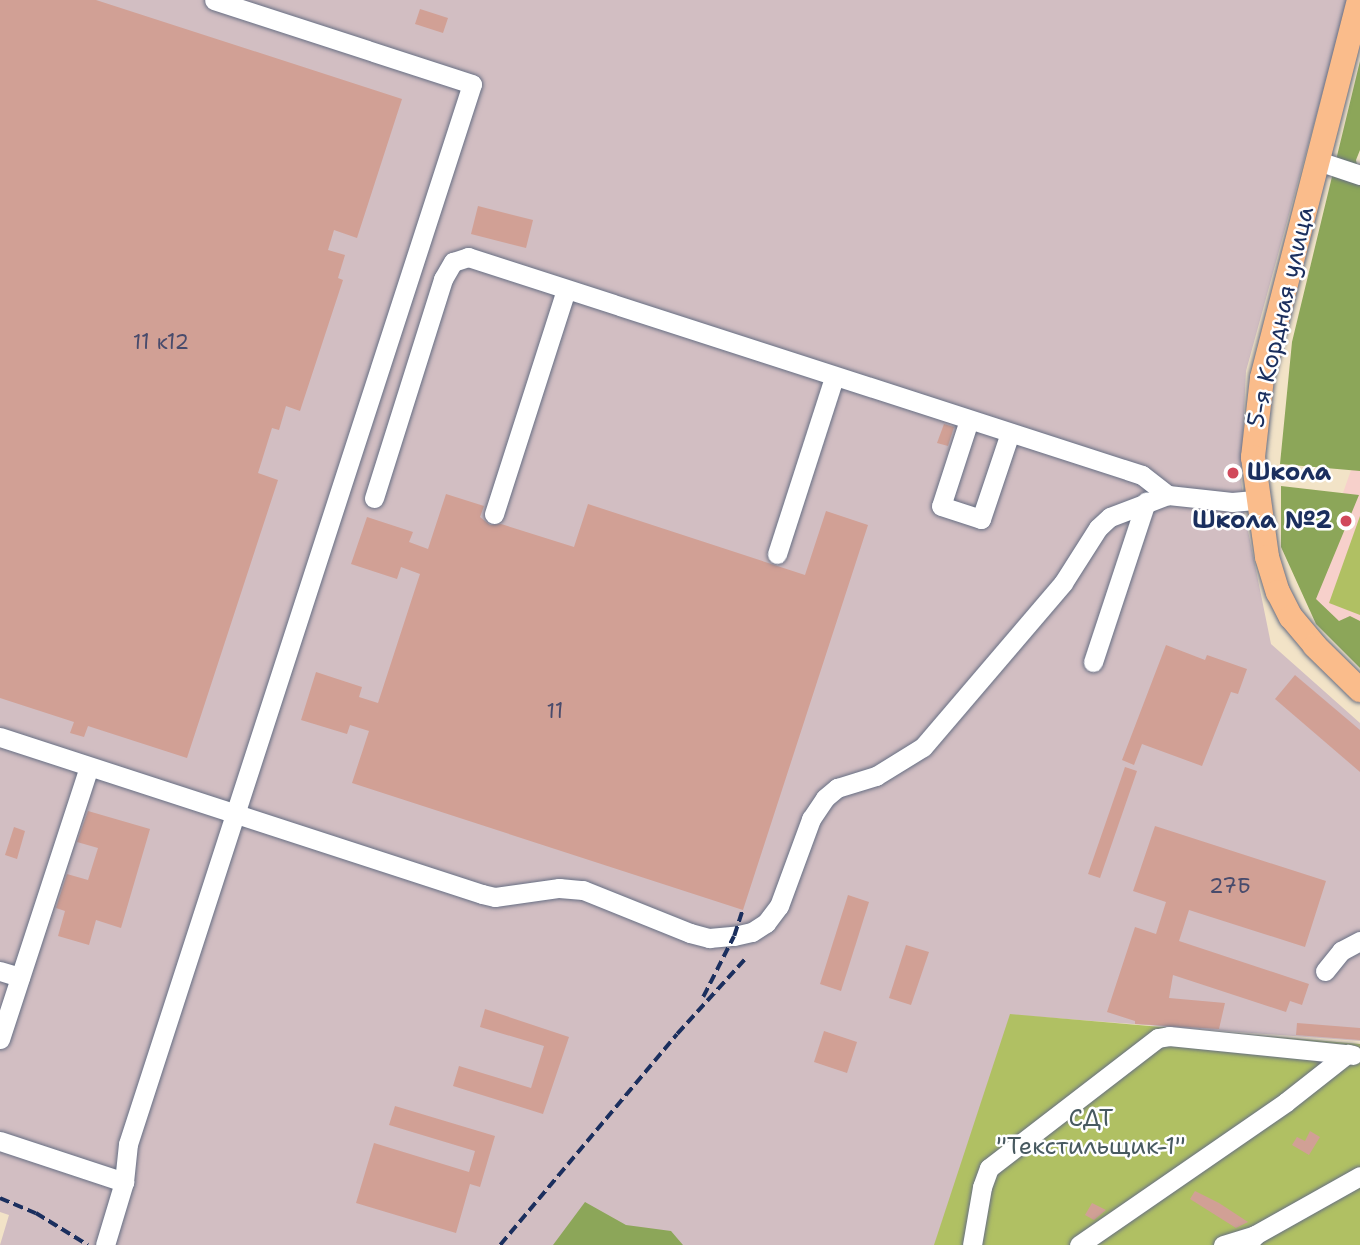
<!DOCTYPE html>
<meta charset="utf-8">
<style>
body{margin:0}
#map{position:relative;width:1360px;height:1245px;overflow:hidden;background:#f2e3c7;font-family:"Shantell Sans",sans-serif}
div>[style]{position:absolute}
.built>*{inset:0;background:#f7d0cb}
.industrial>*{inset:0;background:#d2bec2}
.green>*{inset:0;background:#b0c063}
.forest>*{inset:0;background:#8ca659}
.building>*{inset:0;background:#d1a095}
.roads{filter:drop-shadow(0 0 2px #666e83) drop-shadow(0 0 2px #666e83)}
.minor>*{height:19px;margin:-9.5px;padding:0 9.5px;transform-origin:9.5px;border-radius:9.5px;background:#fff}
.major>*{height:24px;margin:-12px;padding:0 12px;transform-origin:12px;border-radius:12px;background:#fabc8b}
.rail>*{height:3.5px;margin-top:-1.75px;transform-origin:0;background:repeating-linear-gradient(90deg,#1b2f5e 0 10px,transparent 0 15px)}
.dots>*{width:19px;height:19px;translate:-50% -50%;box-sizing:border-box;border:4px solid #fff;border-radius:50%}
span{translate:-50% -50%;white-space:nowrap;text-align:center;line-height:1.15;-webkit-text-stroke:5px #fff;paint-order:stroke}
.number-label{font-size:21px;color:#484b6c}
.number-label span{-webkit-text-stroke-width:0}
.street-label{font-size:24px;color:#1b2f5e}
.poi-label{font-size:24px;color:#1b2f5e;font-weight:700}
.left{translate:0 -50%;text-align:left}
.right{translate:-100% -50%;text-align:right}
.park-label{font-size:24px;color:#485a60}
</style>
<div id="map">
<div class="built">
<div style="clip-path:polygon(1360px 445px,1360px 661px,1306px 597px)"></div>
</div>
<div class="industrial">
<div style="clip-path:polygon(0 0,1348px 0,1246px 371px,1241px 477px,1244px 511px,1271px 644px,1360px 723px,1360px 1041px,1013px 1015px,936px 1245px,0 1245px,9px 1215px,0 1212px)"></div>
</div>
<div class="green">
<div style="clip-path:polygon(1360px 516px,1360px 615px,1329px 603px)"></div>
<div style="clip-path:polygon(1010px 1014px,1360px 1044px,1360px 1245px,934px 1245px)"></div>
</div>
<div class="forest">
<div style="clip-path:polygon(1360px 61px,1360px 150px,1356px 160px,1360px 180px,1360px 471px,1280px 464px,1292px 342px)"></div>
<div style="clip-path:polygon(1281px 486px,1359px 495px,1316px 599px,1339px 621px,1350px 616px,1360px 621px,1360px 668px,1316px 624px,1281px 547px)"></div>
<div style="clip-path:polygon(585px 1202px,626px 1225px,671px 1231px,683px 1245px,553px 1245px)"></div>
</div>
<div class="building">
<div style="clip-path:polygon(0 0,96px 0,402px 99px,357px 238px,334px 230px,328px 250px,345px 255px,338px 278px,343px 280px,300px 411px,286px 406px,279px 430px,272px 428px,258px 473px,278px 480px,187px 758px,88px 726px,84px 737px,70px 733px,74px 722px,0 698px)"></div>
<div style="clip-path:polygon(420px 9px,448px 18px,443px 33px,415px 24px)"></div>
<div style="clip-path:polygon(478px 206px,533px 220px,526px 248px,471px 234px)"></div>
<div style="clip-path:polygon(944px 424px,954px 427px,948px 446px,937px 443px)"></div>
<div style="clip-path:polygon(446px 494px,484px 506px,480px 517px,490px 525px,501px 524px,574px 547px,588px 504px,805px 575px,826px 511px,868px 525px,743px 910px,352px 783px,369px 731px,350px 725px,347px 734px,301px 720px,316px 672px,362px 687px,359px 697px,378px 703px,420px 574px,401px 567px,397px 579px,351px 564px,367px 517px,413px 532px,409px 542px,428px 549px)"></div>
<div style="clip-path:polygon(1166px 645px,1205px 660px,1207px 655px,1247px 669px,1238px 694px,1231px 692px,1202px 766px,1142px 744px,1134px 765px,1122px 760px)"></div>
<div style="clip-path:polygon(1295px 675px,1360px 730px,1360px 772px,1275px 699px)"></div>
<div style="clip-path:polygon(1125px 767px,1137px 771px,1100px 878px,1088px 874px)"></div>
<div style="clip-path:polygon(88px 811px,150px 829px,121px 928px,96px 920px,89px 945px,58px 936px,65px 911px,56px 908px,67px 874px,88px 880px,98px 848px,77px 842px)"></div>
<div style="clip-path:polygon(1155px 826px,1326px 881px,1305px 947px,1189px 910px,1179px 941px,1309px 984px,1302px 1005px,1290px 1001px,1286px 1012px,1173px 975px,1169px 998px,1225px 1003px,1219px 1029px,1135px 1024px,1135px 1021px,1107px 1012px,1135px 927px,1156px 934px,1166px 902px,1133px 891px)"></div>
<div style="clip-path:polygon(14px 827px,25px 831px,17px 859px,5px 855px)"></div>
<div style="clip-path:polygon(848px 895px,869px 902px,841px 991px,820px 984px)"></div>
<div style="clip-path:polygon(906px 945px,929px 952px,911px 1005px,889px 998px)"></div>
<div style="clip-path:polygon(485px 1009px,569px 1037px,543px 1114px,453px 1086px,459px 1066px,531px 1088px,544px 1046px,480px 1027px)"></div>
<div style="clip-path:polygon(1297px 1023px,1360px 1028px,1360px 1040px,1296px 1035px)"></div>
<div style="clip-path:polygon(824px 1031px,857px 1042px,847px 1073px,814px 1062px)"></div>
<div style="clip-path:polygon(395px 1106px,495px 1136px,480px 1187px,470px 1184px,456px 1233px,356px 1203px,374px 1143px,469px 1172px,475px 1151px,389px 1125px)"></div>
<div style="clip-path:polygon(1310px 1131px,1320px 1137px,1309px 1155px,1292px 1145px,1297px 1137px,1305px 1141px)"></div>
<div style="clip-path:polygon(1195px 1191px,1219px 1203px,1248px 1222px,1236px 1228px,1190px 1199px)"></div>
<div style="clip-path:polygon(1092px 1203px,1106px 1210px,1094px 1220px,1085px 1215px)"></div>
</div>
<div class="roads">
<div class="minor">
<div style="left:1318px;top:161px;width:44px;rotate:18.4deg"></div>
<div style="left:969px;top:420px;width:90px;rotate:108deg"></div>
<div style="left:941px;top:506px;width:42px;rotate:18deg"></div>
<div style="left:981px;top:519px;width:91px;rotate:-71.4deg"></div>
<div style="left:374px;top:498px;width:230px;rotate:-72.5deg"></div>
<div style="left:443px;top:279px;width:20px;rotate:-60deg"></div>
<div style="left:453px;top:262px;width:16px;rotate:-18deg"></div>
<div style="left:468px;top:257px;width:708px;rotate:17.92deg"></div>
<div style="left:1142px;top:475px;width:33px;rotate:38deg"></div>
<div style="left:494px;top:514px;width:235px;rotate:-72.2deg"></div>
<div style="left:777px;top:554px;width:185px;rotate:-72.1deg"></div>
<div style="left:1093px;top:662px;width:169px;rotate:-71.7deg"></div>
<div style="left:0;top:737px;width:507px;rotate:18.04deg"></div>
<div style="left:482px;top:894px;width:13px;rotate:13deg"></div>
<div style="left:495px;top:897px;width:65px;rotate:-8deg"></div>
<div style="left:559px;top:888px;width:24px;rotate:5deg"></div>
<div style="left:583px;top:890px;width:115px;rotate:21.9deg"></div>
<div style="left:690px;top:933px;width:20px;rotate:15deg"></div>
<div style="left:709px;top:938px;width:25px;rotate:-5deg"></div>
<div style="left:734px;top:936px;width:18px;rotate:-13deg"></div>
<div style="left:752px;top:932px;width:17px;rotate:-33deg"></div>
<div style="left:766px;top:923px;width:21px;rotate:-53deg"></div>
<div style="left:779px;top:906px;width:93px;rotate:-69.8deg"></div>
<div style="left:811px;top:819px;width:25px;rotate:-56deg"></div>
<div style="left:825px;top:798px;width:16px;rotate:-40deg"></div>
<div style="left:837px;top:788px;width:41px;rotate:-17.1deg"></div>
<div style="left:876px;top:776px;width:55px;rotate:-31.7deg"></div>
<div style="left:923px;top:747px;width:216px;rotate:-49.5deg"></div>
<div style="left:1063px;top:583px;width:65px;rotate:-57.5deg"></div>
<div style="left:1098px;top:528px;width:16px;rotate:-43deg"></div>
<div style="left:1110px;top:517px;width:62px;rotate:-20.8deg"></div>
<div style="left:1168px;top:495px;width:64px;rotate:6.2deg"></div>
<div style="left:1232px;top:502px;width:25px;rotate:-5deg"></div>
<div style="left:0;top:971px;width:21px;rotate:17deg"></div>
<div style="left:1325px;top:971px;width:26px;rotate:-51deg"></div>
<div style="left:1341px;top:951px;width:21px;rotate:-28deg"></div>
<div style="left:0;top:1039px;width:286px;rotate:-71.9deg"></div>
<div style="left:0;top:1141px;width:131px;rotate:18.3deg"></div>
<div style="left:105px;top:1245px;width:66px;rotate:-73.2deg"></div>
<div style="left:124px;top:1182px;width:38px;rotate:-84deg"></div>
<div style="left:128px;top:1144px;width:1114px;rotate:-72.02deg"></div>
<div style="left:472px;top:84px;width:271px;rotate:-162deg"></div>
<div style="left:972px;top:1245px;width:59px;rotate:-80.2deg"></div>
<div style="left:982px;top:1187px;width:20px;rotate:-70deg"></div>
<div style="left:989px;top:1168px;width:213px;rotate:-37.6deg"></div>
<div style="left:1158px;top:1038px;width:11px;rotate:-10deg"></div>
<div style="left:1169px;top:1036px;width:179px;rotate:5.8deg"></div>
<div style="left:1079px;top:1245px;width:252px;rotate:-34.6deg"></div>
<div style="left:1286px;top:1102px;width:78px;rotate:-38.2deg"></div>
<div style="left:1347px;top:1054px;width:6px;rotate:9deg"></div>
<div style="left:1223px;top:1245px;width:34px;rotate:-17deg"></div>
<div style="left:1247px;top:1245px;width:13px;rotate:-51deg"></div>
<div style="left:1255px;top:1235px;width:120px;rotate:-29.3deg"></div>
</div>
<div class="major">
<div style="left:1359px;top:0;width:390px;rotate:104.4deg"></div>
<div style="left:1262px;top:378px;width:80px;rotate:96.5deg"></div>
<div style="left:1253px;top:457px;width:101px;rotate:82deg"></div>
<div style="left:1267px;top:557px;width:37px;rotate:73deg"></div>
<div style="left:1278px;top:592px;width:28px;rotate:63deg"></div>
<div style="left:1291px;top:617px;width:38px;rotate:50deg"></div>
<div style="left:1315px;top:646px;width:63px;rotate:44.4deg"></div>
</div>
</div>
<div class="rail">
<div style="left:703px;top:997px;width:68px;rotate:-63.1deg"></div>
<div style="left:734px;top:936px;width:26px;rotate:-72deg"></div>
<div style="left:0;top:1198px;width:39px;rotate:23deg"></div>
<div style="left:36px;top:1213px;width:61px;rotate:31.6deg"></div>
<div style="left:500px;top:1245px;width:275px;rotate:-50deg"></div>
<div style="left:677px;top:1034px;width:101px;rotate:-47.8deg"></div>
</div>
<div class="dots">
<div style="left:1233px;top:473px;background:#d1495b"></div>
<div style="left:1346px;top:521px;background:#d1495b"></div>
</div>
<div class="number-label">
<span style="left:161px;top:342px">11 к12</span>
<span style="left:555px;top:711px">11</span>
<span style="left:1230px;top:886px">27Б</span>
</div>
<div class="street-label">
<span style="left:1281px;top:317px;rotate:-77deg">5-я Кордная улица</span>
</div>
<div class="poi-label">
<span class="left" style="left:1247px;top:473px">Школа</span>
<span class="right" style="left:1332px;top:521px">Школа №2</span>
</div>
<div class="park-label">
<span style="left:1091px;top:1133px">СДТ<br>"Текстильщик-1"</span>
</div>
</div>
